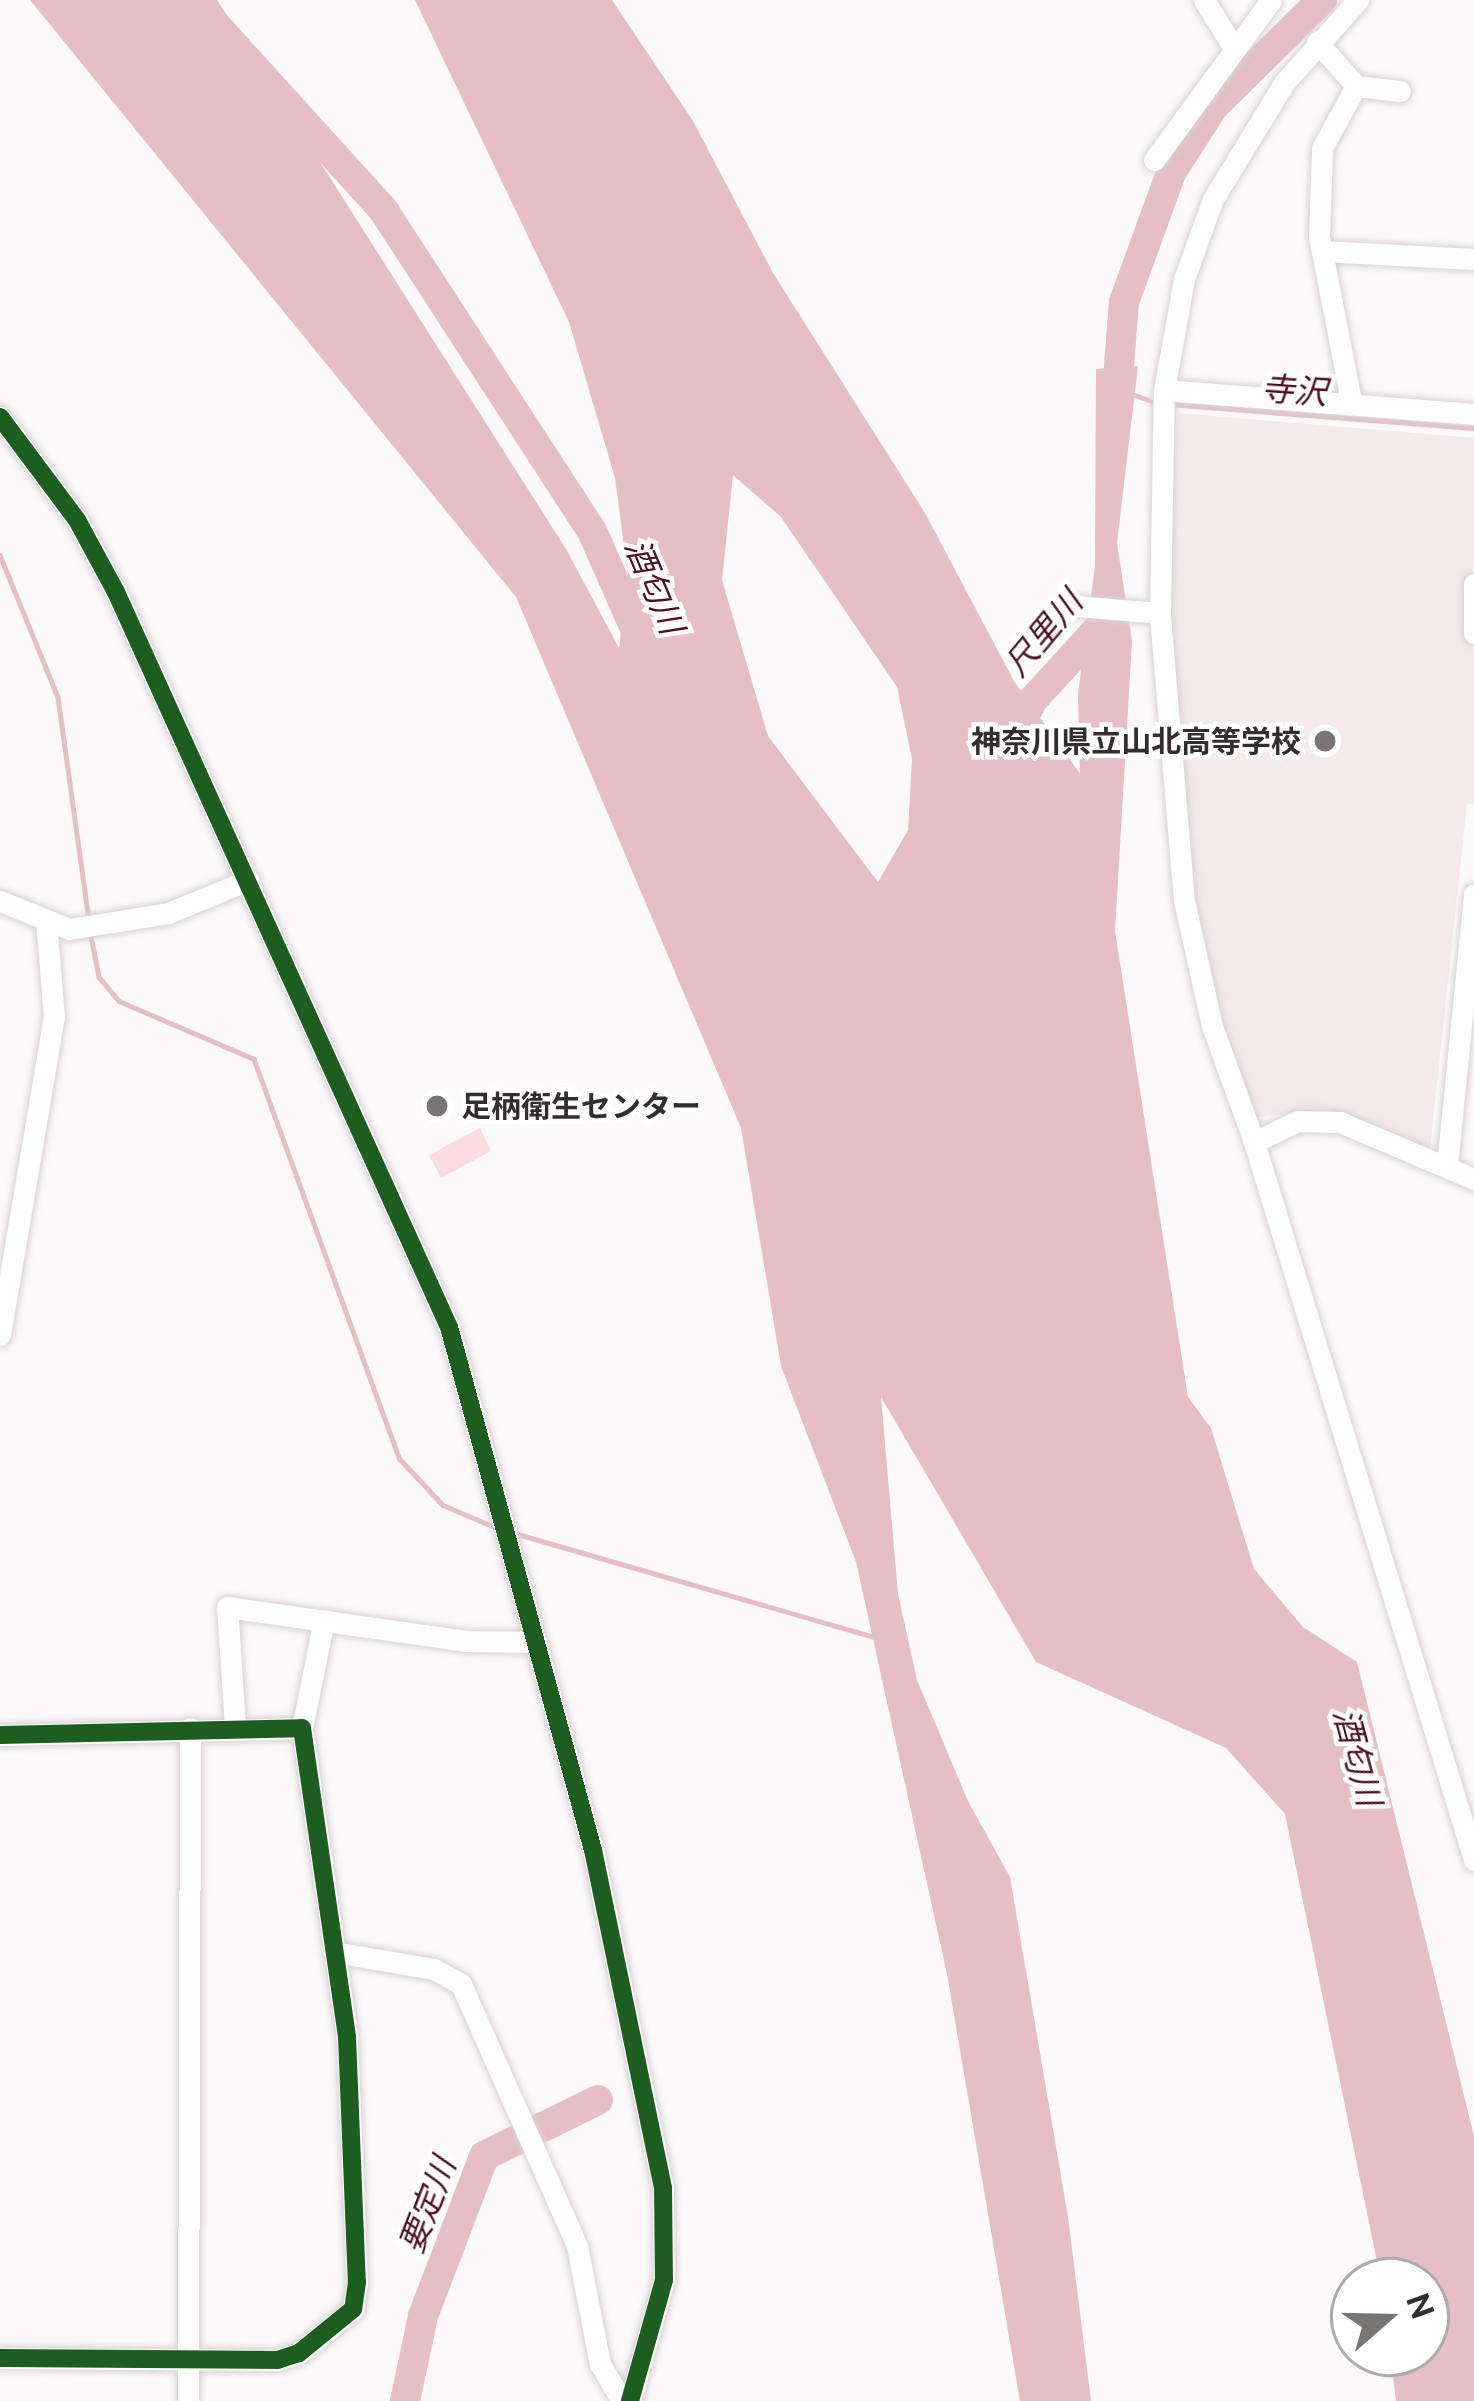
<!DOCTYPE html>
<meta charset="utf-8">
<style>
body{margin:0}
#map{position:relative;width:1474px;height:2401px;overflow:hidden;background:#fcf9fa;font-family:Ubuntu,"Noto Sans JP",sans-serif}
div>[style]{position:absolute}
.built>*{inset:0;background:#f5e9eb}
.green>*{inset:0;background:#fadce2}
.water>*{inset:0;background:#e5bec6}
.stream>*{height:4.5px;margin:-2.25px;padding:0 2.25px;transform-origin:2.25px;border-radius:2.25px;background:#e5bec6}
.river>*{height:30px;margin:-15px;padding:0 15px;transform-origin:15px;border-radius:15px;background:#e5bec6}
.roads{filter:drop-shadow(0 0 3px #d8d2d4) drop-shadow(0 0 3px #d8d2d4)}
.minor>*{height:21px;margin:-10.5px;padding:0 10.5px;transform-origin:10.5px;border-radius:10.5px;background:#fffefe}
.cycleway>*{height:18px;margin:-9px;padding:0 9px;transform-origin:9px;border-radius:9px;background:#1b5e20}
.dots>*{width:33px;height:33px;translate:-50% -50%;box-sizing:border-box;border:6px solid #fff;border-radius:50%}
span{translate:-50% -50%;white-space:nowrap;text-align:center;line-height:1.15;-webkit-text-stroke:9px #fff;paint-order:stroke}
.poi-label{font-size:30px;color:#342c2e;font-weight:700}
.right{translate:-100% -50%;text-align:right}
.left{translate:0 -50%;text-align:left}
.water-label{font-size:33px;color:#4e0f24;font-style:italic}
.north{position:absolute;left:1330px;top:2257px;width:120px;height:120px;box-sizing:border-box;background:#fff;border:3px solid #aeabab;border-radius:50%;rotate:70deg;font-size:33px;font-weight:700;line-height:48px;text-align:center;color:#342c2e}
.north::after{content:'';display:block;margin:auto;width:42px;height:54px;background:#7a7475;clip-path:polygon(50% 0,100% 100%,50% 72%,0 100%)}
</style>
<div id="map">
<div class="built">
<div style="clip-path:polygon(1178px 413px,1474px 438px,1474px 562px,1464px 616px,1474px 652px,1474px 804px,1467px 804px,1430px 1149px,1331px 1110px,1256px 1117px,1228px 1042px,1209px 980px,1182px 819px,1167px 547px)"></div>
</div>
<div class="green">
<div style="clip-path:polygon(480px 1128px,491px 1151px,441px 1178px,429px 1155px)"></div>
</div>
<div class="water">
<div style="clip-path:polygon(evenodd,30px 0,217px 0,566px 549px,619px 648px,628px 576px,615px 478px,569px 322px,415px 0,612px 0,693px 121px,773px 273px,925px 513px,1014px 681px,1080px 774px,1078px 694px,1095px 566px,1096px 369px,1138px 366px,1117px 543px,1132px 641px,1115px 931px,1188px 1397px,1211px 1428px,1254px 1569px,1303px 1627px,1357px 1662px,1474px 2136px,1474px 2401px,1396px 2401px,1390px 2353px,1426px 2353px,1426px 2281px,1381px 2281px,1285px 1814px,1226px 1748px,1036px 1662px,881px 1397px,898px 1594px,917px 1680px,968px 1801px,1010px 1877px,1068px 2217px,1091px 2401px,1020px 2401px,947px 1974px,856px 1562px,781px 1366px,741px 1128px,516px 597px,30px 0,733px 475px,781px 517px,897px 687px,912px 759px,908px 830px,878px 882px,768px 736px,722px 580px,733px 475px)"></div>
</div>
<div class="stream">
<div style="left:1135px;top:395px;width:23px;rotate:20deg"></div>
<div style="left:1169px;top:404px;width:306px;rotate:4.5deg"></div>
<div style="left:0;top:555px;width:153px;rotate:67.8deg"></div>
<div style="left:58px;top:697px;width:225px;rotate:82.1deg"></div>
<div style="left:90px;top:931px;width:47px;rotate:78.9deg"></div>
<div style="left:99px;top:977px;width:31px;rotate:50deg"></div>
<div style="left:119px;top:1001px;width:147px;rotate:23.2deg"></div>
<div style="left:254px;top:1059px;width:425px;rotate:70deg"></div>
<div style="left:399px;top:1458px;width:64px;rotate:46.9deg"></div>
<div style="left:443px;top:1505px;width:59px;rotate:23.1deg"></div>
<div style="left:514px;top:1533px;width:379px;rotate:16.1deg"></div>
</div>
<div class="river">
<div style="left:193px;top:0;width:285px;rotate:47.8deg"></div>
<div style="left:384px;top:211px;width:382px;rotate:57deg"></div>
<div style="left:592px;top:531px;width:119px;rotate:66.2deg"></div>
<div style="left:1116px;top:405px;width:103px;rotate:-85.6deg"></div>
<div style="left:1124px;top:302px;width:137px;rotate:-70deg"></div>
<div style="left:1171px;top:173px;width:78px;rotate:-57.5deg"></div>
<div style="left:1213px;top:107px;width:153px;rotate:-44.5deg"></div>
<div style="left:1012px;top:741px;width:45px;rotate:-63.4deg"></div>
<div style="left:1032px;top:701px;width:111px;rotate:-47.6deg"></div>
<div style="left:405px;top:2401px;width:87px;rotate:-78deg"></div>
<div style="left:423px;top:2316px;width:171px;rotate:-69.1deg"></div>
<div style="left:484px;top:2156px;width:127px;rotate:-26.2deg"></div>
</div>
<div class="roads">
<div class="minor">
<div style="left:1204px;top:0;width:53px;rotate:58.1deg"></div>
<div style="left:1317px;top:42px;width:59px;rotate:48.4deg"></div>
<div style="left:1356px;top:86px;width:44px;rotate:6.5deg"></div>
<div style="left:1154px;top:160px;width:198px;rotate:-53.8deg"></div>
<div style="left:1322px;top:251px;width:152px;rotate:3deg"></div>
<div style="left:1164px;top:390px;width:311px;rotate:4.4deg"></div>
<div style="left:1351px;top:401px;width:168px;rotate:-101deg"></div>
<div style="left:1319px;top:236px;width:88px;rotate:-88deg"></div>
<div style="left:1322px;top:148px;width:71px;rotate:-61.3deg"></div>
<div style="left:0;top:417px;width:129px;rotate:53.2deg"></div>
<div style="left:77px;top:520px;width:82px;rotate:61.6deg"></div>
<div style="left:116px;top:592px;width:807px;rotate:65.63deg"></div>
<div style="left:449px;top:1327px;width:542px;rotate:74.61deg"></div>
<div style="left:593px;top:1850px;width:345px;rotate:78.3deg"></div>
<div style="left:663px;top:2188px;width:92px;rotate:89.4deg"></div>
<div style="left:664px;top:2280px;width:126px;rotate:105.7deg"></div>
<div style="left:1474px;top:584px;width:49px;rotate:90deg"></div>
<div style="left:1064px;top:605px;width:96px;rotate:4.8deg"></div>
<div style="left:0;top:901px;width:74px;rotate:22.1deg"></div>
<div style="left:69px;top:929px;width:100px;rotate:-9.2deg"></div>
<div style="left:168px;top:913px;width:87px;rotate:-22.4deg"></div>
<div style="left:1254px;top:1142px;width:123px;rotate:-109.9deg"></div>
<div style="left:1212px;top:1026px;width:128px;rotate:-102.6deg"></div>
<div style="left:1184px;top:901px;width:289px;rotate:-94.8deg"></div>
<div style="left:1160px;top:613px;width:223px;rotate:-89deg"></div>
<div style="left:1164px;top:390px;width:113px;rotate:-79.8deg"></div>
<div style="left:1184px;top:279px;width:85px;rotate:-70.1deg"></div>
<div style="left:1213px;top:199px;width:136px;rotate:-58.5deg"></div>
<div style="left:1284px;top:83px;width:111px;rotate:-48.3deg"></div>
<div style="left:1447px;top:1166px;width:273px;rotate:-84.3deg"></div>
<div style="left:1474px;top:1179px;width:146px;rotate:-157deg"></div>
<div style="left:1340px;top:1122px;width:42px;rotate:-178.6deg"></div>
<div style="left:1298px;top:1121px;width:49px;rotate:154.5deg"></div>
<div style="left:1254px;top:1142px;width:751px;rotate:72.96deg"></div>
<div style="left:0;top:1335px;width:323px;rotate:-80.4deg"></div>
<div style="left:54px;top:1017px;width:97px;rotate:-94.7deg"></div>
<div style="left:235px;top:1726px;width:119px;rotate:-93.8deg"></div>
<div style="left:227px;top:1607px;width:241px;rotate:8.1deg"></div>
<div style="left:466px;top:1641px;width:70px;rotate:0.8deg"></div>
<div style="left:302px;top:1728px;width:110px;rotate:-78.5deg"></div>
<div style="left:0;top:1735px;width:302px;rotate:-1.3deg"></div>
<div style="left:302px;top:1728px;width:312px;rotate:81.7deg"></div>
<div style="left:347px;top:2037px;width:245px;rotate:87.7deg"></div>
<div style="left:357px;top:2282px;width:27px;rotate:98deg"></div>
<div style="left:353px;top:2309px;width:70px;rotate:140.8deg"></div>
<div style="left:299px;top:2353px;width:22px;rotate:162deg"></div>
<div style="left:278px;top:2360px;width:278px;rotate:-179.6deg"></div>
<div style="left:334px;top:1952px;width:101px;rotate:9.6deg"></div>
<div style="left:434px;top:1969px;width:31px;rotate:29deg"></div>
<div style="left:461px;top:1984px;width:287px;rotate:66.1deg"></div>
<div style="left:577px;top:2246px;width:120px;rotate:79deg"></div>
<div style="left:600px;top:2364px;width:43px;rotate:59.3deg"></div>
<div style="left:188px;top:2401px;width:673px;rotate:-89.83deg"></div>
</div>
</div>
<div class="cycleway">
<div style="left:0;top:417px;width:129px;rotate:53.2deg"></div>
<div style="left:77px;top:520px;width:82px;rotate:61.6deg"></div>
<div style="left:116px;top:592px;width:807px;rotate:65.63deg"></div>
<div style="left:449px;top:1327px;width:542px;rotate:74.61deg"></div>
<div style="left:593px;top:1850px;width:345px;rotate:78.3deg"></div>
<div style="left:663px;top:2188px;width:92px;rotate:89.4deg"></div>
<div style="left:664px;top:2280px;width:126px;rotate:105.7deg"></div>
<div style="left:0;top:1735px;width:302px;rotate:-1.3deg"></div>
<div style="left:302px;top:1728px;width:312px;rotate:81.7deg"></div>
<div style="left:347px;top:2037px;width:245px;rotate:87.7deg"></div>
<div style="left:357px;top:2282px;width:27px;rotate:98deg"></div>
<div style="left:353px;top:2309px;width:70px;rotate:140.8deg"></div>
<div style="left:299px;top:2353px;width:22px;rotate:162deg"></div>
<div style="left:278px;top:2360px;width:278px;rotate:-179.6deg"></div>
</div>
<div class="dots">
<div style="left:1325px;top:741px;background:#7a7475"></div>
<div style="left:437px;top:1106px;background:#7a7475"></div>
</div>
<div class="poi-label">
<span class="right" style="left:1301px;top:741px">神奈川県立山北高等学校</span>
<span class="left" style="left:461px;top:1106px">足柄衛生センター</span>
</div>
<div class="water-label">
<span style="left:1294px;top:390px;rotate:4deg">寺沢</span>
<span style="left:655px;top:586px;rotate:67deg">酒匂川</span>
<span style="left:1043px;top:633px;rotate:-50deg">尺里川</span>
<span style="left:1358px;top:1757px;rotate:75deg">酒匂川</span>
<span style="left:427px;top:2205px;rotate:-69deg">要定川</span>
</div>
<div class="north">N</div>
</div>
